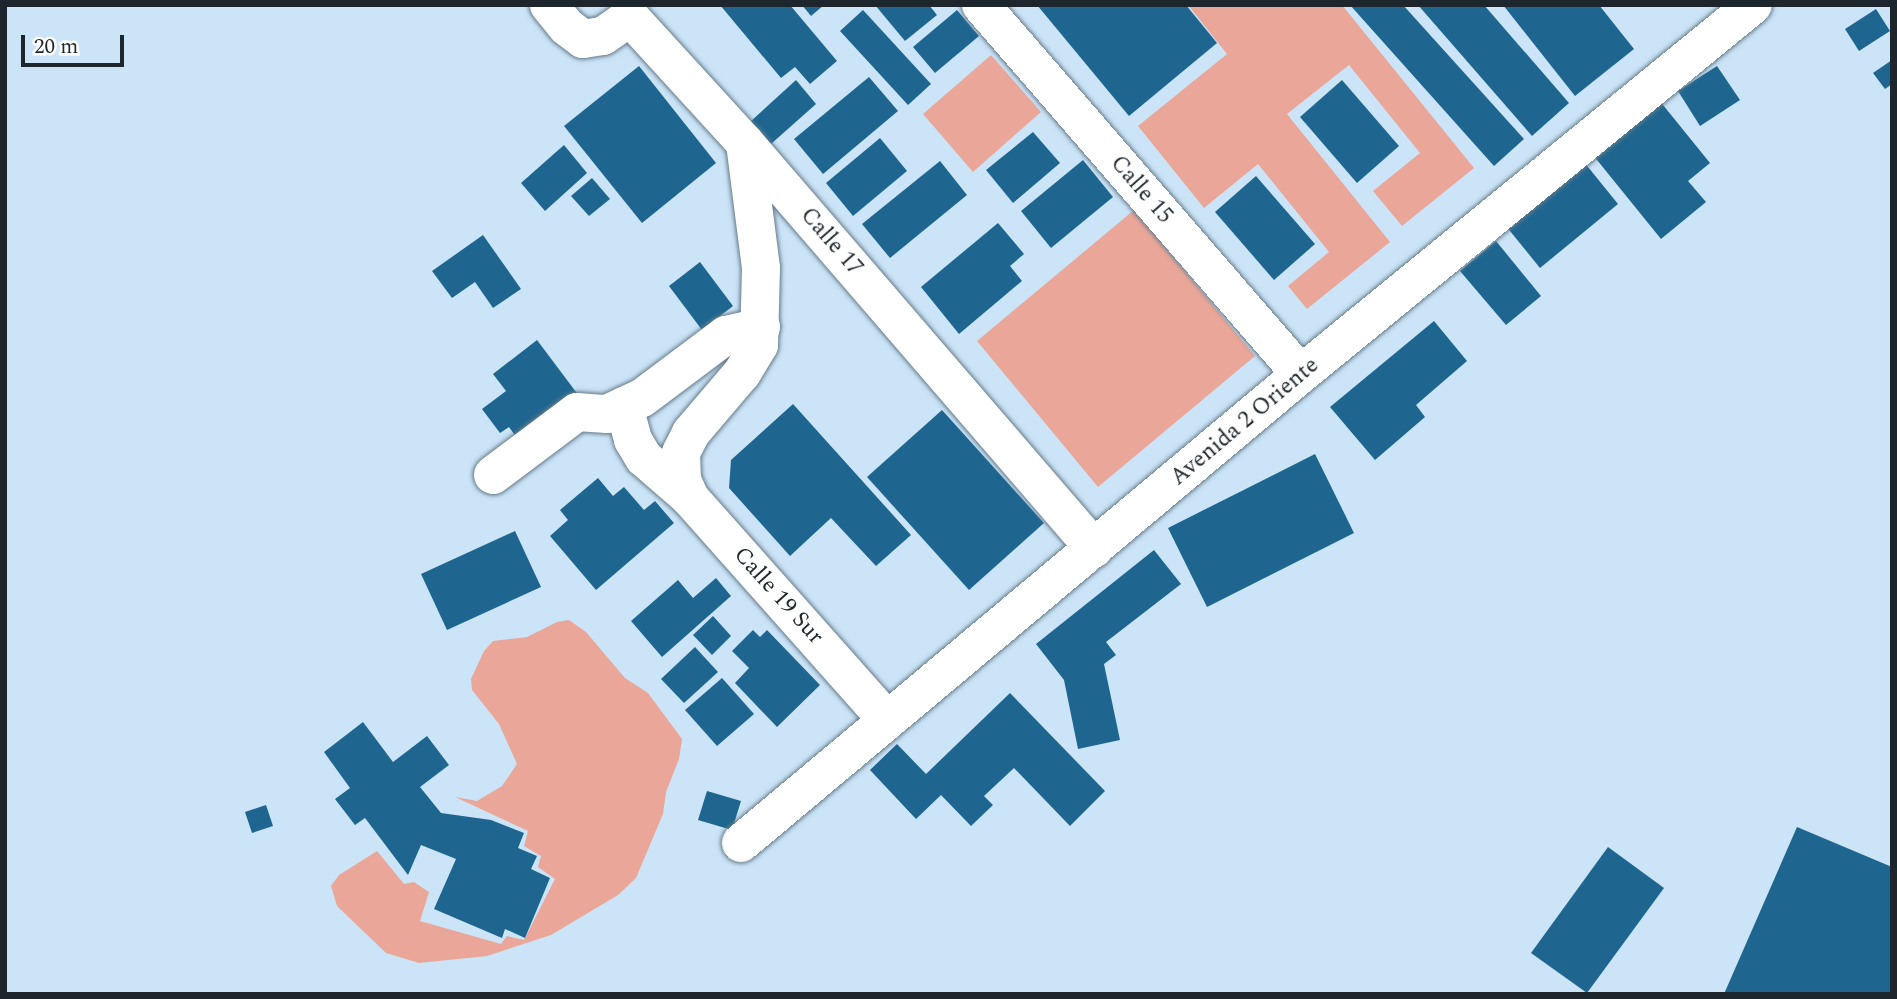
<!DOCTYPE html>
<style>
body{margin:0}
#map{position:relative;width:1897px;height:999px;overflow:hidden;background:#cbe4f7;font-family:Spectral,serif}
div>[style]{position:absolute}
.green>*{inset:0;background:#eaa799}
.building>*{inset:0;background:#1e6690}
.roads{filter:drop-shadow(0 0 2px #647b8b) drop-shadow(0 0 2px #647b8b)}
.minor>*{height:38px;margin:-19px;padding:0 19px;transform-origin:19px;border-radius:19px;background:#fff}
span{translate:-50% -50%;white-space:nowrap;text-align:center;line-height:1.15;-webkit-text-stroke:7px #fff;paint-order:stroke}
.street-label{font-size:23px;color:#1d262d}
.frame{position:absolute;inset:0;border:7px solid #1d262d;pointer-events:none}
.scale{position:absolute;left:21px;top:35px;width:103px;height:32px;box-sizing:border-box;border:4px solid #1d262d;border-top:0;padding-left:9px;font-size:21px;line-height:24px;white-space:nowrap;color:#1d262d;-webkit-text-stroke:5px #fff;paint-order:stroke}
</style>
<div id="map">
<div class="green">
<div style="clip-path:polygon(1188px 5px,1342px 5px,1474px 168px,1402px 226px,1373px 191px,1420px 153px,1349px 65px,1287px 114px,1390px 242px,1307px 309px,1288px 286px,1329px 252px,1258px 164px,1204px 208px,1138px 126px,1227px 54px)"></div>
<div style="clip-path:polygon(991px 55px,1041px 112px,973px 172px,923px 114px)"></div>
<div style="clip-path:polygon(1134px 210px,1255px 356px,1098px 487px,977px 341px)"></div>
<div style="clip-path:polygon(569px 620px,586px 632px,625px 678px,648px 693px,682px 739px,679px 759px,666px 792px,663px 814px,636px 878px,618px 895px,551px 935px,487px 956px,419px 963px,386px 953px,337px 906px,331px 886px,339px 875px,377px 851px,404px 884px,414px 882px,429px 892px,420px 921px,501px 944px,507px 936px,524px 940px,555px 879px,538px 867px,541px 856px,524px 846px,528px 831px,455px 797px,477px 801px,502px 786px,517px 764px,499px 724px,472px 690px,471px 679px,484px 651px,493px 641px,527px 637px,557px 622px)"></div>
</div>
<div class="building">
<div style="clip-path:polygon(720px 5px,790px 5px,837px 61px,810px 84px,795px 67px,781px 78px)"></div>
<div style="clip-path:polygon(802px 5px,824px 5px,811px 16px)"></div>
<div style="clip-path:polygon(875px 5px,929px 5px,937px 15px,905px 41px)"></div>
<div style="clip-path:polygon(1037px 5px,1186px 5px,1217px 43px,1129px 116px)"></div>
<div style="clip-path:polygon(1350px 5px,1403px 5px,1524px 139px,1494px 166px)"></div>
<div style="clip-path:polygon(1418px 5px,1484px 5px,1569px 103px,1532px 136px)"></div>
<div style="clip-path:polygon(1503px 5px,1599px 5px,1634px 49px,1575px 96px)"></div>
<div style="clip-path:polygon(1876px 9px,1890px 31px,1859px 51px,1845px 29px)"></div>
<div style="clip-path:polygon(863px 10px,931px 84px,908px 105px,840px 31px)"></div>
<div style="clip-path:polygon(957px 10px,979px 36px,935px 73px,913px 47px)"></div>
<div style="clip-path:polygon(1892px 60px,1892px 84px,1885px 89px,1873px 73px)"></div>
<div style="clip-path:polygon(639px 66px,716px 163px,642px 223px,564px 126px)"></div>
<div style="clip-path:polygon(1717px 66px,1740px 100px,1700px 126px,1678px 91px)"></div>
<div style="clip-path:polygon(869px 77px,898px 111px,823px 174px,794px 139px)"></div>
<div style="clip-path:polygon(796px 80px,816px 104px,771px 144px,750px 122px)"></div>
<div style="clip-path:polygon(1342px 80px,1399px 146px,1357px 183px,1300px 117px)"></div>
<div style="clip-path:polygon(1659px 100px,1710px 163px,1688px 181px,1706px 202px,1661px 239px,1593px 155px)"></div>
<div style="clip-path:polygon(1033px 132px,1060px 163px,1013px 203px,986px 170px)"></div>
<div style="clip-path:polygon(880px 138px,907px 171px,853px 216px,826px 183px)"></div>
<div style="clip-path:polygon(564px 145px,587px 173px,545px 211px,521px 183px)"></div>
<div style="clip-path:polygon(1083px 160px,1113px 197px,1051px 248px,1021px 211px)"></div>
<div style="clip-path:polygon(940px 161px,967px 195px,890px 258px,862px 224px)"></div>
<div style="clip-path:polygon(1584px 162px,1618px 204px,1540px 268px,1506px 226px)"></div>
<div style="clip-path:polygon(1256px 176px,1315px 244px,1274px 280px,1215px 212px)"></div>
<div style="clip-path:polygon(592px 178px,610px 199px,589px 216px,571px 196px)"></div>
<div style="clip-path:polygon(998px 223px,1024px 254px,1010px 266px,1022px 281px,959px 334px,921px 287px)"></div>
<div style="clip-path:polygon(483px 235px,521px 289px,493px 308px,475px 282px,452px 298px,432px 271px)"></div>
<div style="clip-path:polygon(1496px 241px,1541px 296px,1506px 325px,1460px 271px)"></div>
<div style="clip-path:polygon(700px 262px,733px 306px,702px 330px,669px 286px)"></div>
<div style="clip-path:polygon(1434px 321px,1467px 361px,1416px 405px,1425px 417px,1375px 460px,1330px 407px)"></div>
<div style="clip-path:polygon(537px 340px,582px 400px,522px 445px,509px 427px,500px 433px,482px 409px,506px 391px,493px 374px)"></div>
<div style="clip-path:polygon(793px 404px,911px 535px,876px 566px,831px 518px,790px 556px,729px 488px,731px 460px)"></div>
<div style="clip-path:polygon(942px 410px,1044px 523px,969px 590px,867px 477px)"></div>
<div style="clip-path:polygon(1315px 454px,1354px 533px,1207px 607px,1168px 528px)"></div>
<div style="clip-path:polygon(598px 478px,613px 496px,624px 487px,644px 510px,655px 501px,674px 523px,596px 590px,550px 536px,568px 520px,560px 510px)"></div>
<div style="clip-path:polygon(515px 531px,541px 587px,447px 630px,421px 574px)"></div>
<div style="clip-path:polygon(1154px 550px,1181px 584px,1106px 642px,1116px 655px,1104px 664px,1120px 740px,1078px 749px,1064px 680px,1036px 644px)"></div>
<div style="clip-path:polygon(716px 578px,731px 596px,662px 657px,631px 621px,678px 580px,693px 598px)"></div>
<div style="clip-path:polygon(713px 616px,731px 636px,712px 655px,693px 635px)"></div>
<div style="clip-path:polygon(753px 630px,760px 637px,767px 630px,820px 685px,777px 727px,735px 683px,749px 668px,732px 651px)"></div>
<div style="clip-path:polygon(695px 647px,718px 672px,684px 703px,661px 679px)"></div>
<div style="clip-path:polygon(722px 678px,754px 714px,717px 746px,685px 710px)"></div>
<div style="clip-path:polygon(1010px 693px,1105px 791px,1070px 826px,1014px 768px,984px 796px,993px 805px,971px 826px,941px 795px,916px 819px,870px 770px,897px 744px,926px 774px)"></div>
<div style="clip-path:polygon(363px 722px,393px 762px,427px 736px,449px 765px,420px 787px,441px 813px,491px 820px,524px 833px,518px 848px,537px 856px,531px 869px,550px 878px,525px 938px,505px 929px,502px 938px,434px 909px,456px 859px,421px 845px,408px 875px,365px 818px,355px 825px,335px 799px,350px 788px,324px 752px)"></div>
<div style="clip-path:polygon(707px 791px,741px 801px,732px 830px,698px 820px)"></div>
<div style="clip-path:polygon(266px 805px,273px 826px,252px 833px,245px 812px)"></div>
<div style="clip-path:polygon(1797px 827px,1892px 867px,1892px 994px,1724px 994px)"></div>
<div style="clip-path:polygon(1608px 847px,1664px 888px,1587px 993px,1531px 953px)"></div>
</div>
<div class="roads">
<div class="minor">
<div style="left:549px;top:5px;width:28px;rotate:51deg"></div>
<div style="left:567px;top:27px;width:20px;rotate:37deg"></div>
<div style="left:583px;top:39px;width:20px;rotate:-9deg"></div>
<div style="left:603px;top:36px;width:33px;rotate:-35deg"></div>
<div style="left:630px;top:17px;width:171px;rotate:47.6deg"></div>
<div style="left:745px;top:143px;width:535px;rotate:49.25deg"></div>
<div style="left:981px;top:5px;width:488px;rotate:49.1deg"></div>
<div style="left:745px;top:143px;width:126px;rotate:82.7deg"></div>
<div style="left:761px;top:268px;width:77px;rotate:91.5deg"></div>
<div style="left:759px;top:345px;width:33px;rotate:121deg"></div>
<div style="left:742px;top:373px;width:79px;rotate:130.4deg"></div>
<div style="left:691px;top:433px;width:22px;rotate:117deg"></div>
<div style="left:681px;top:453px;width:27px;rotate:88deg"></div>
<div style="left:682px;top:480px;width:20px;rotate:66deg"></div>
<div style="left:690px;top:498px;width:295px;rotate:48.4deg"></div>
<div style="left:624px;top:406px;width:35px;rotate:75deg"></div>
<div style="left:633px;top:440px;width:21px;rotate:59deg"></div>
<div style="left:644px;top:458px;width:61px;rotate:41deg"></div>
<div style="left:493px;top:475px;width:105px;rotate:-36.9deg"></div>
<div style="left:577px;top:412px;width:30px;rotate:4deg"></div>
<div style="left:607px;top:414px;width:38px;rotate:-25deg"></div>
<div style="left:642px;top:398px;width:105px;rotate:-36.9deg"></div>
<div style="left:726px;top:335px;width:36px;rotate:-13deg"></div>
<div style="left:741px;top:843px;width:730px;rotate:-39.95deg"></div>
<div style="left:1301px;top:374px;width:583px;rotate:-39.23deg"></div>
</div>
</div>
<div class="street-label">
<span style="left:1141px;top:190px;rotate:49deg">Calle 15</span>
<span style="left:831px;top:242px;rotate:49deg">Calle 17</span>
<span style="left:1245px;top:422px;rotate:-40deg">Avenida 2 Oriente</span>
<span style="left:778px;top:596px;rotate:48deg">Calle 19 Sur</span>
</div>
<div class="frame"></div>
<div class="scale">20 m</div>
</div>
